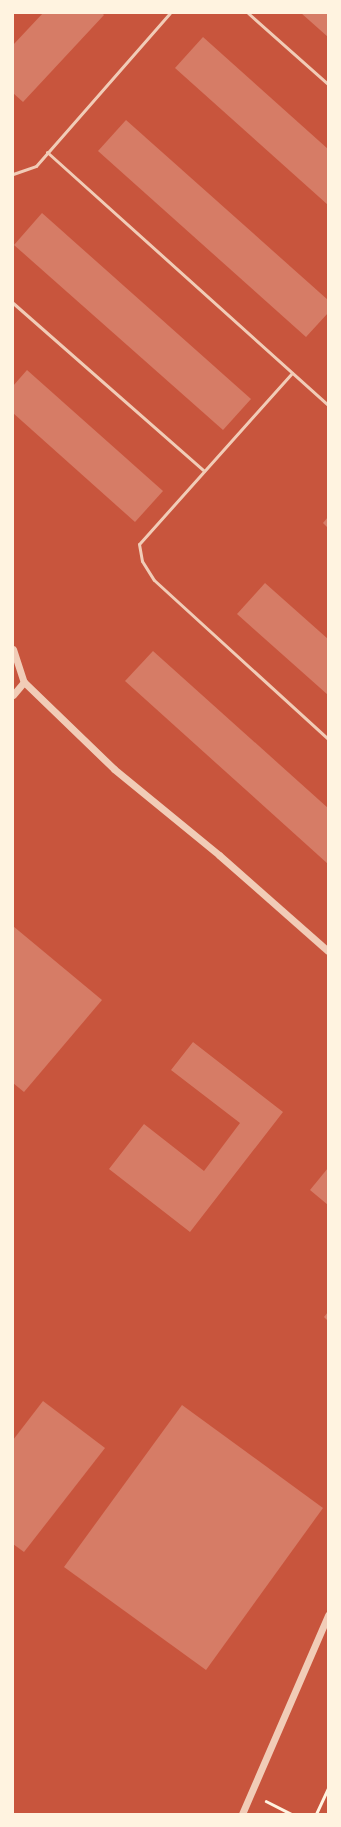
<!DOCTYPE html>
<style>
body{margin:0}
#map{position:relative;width:341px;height:1827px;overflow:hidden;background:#c8553d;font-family:Quicksand,sans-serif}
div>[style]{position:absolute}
.building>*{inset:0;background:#d67c66}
.path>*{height:2.5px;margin:-1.25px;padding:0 1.25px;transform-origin:1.25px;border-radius:1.25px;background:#fff3e0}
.service>*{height:3px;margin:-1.5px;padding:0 1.5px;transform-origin:1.5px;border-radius:1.5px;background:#f1ccb7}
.tertiary>*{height:7px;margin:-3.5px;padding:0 3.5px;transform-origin:3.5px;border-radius:3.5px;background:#f1ccb7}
span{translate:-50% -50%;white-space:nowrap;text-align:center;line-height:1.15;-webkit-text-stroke:3.5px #fff3e0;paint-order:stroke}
.frame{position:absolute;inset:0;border:14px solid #fff3e0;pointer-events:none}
</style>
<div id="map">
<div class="building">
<div style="clip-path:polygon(43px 13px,102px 13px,104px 15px,23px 102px,13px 93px,13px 45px)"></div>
<div style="clip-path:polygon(301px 13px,328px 13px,328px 37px)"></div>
<div style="clip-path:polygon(203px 37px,328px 149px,328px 205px,175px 68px)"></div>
<div style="clip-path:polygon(126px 120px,328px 300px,328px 313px,306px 337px,98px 151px)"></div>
<div style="clip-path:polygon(42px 213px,251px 399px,223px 430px,14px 245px)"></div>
<div style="clip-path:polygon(27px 370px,163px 491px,135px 522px,13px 413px,13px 386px)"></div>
<div style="clip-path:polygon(328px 517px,328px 528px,323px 523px)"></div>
<div style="clip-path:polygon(265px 583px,328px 639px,328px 695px,237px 614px)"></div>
<div style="clip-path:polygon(153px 651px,328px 808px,328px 864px,125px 681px)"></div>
<div style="clip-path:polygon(13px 926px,102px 1000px,24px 1092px,13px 1083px)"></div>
<div style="clip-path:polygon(193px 1042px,283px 1112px,190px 1232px,109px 1169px,144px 1124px,204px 1171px,240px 1123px,171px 1070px)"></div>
<div style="clip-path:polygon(328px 1168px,328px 1205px,310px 1190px)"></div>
<div style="clip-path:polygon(328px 1312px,328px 1321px,324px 1317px)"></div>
<div style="clip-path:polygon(43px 1401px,105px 1448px,24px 1552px,13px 1544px,13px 1440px)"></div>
<div style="clip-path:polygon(182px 1405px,323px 1508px,206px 1670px,64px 1567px)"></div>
</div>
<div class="path">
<div style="left:266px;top:1801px;width:29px;rotate:27deg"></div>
<div style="left:316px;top:1814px;width:29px;rotate:-65deg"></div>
</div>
<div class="service">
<div style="left:248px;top:13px;width:107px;rotate:41.6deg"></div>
<div style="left:47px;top:152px;width:378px;rotate:42deg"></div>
<div style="left:13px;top:174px;width:24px;rotate:-19deg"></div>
<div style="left:36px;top:166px;width:203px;rotate:-48.8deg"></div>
<div style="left:13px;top:303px;width:254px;rotate:41.3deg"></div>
<div style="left:292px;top:373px;width:229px;rotate:131.8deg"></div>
<div style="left:139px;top:544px;width:17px;rotate:80deg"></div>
<div style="left:142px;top:561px;width:22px;rotate:58deg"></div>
<div style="left:154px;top:580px;width:236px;rotate:42.4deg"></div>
</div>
<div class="tertiary">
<div style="left:13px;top:649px;width:35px;rotate:72deg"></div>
<div style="left:24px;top:682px;width:125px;rotate:44deg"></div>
<div style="left:114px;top:769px;width:136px;rotate:39.3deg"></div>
<div style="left:219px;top:855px;width:145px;rotate:41.4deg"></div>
<div style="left:13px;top:695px;width:17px;rotate:-50deg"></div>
<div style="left:242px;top:1814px;width:217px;rotate:-66.6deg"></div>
</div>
<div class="frame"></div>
</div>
